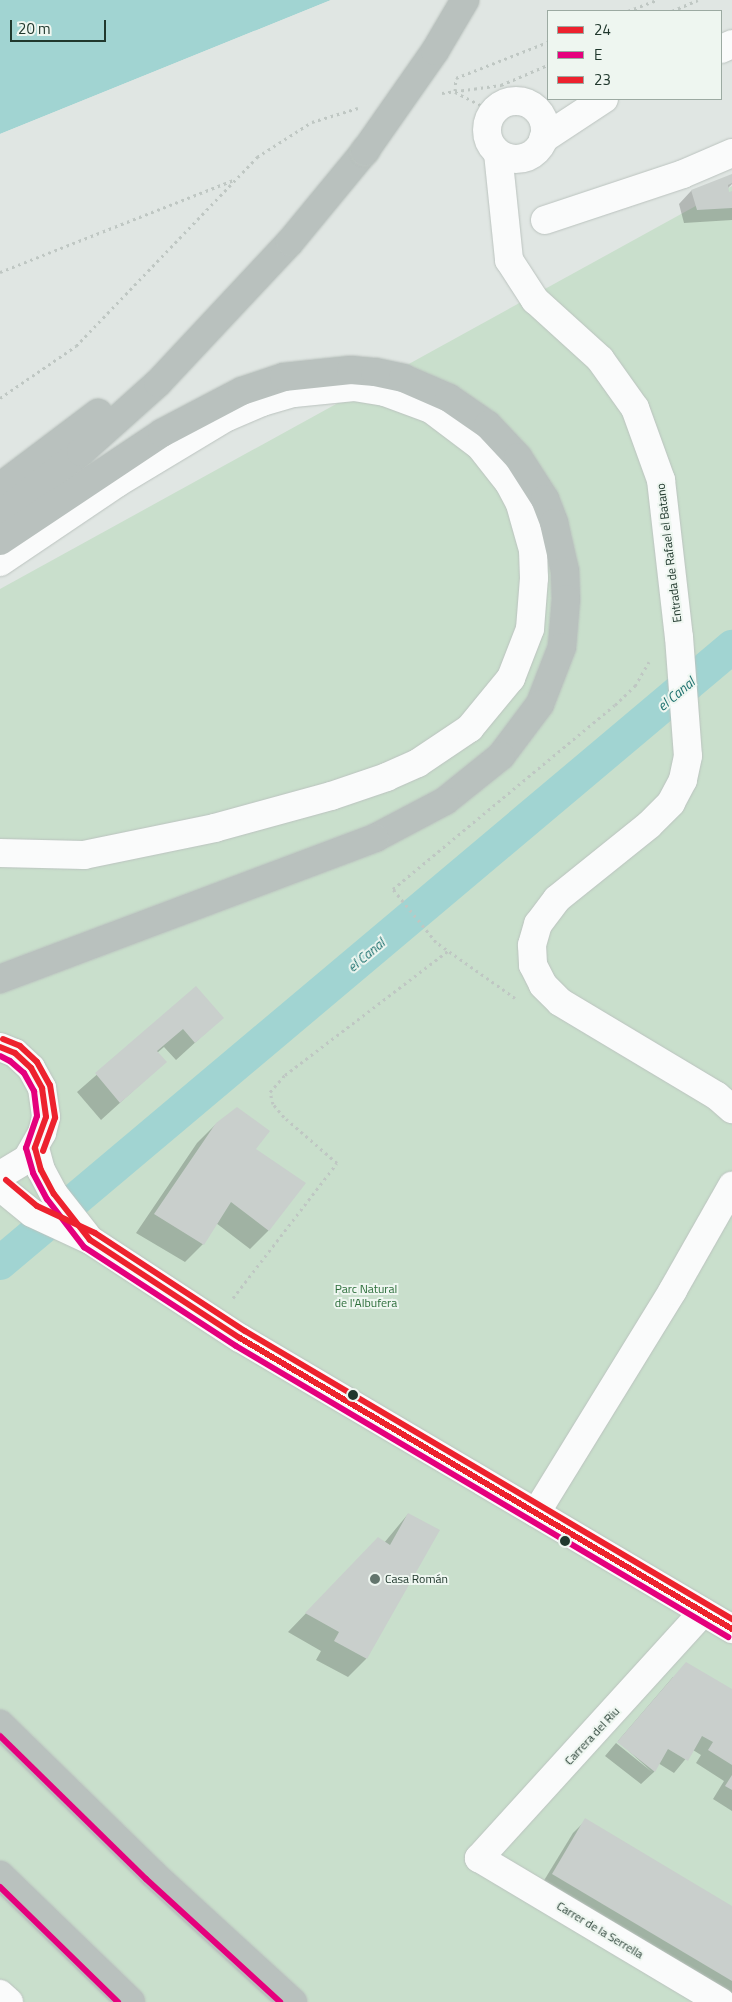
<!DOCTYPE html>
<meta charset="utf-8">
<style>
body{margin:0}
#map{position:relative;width:732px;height:2002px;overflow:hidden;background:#e0e6e3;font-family:"Titillium Web",sans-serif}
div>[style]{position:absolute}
.green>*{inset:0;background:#c9dfcc}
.water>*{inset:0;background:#a1d4d2}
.pier>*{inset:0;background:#e0e6e3}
.shadow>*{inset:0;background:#0003}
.canal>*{height:34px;margin:-17px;padding:0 17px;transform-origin:17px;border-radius:17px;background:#a1d4d2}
.building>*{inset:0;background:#c9cfcc}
.path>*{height:3px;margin-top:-1.5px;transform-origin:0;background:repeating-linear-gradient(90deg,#bfc7c3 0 2.5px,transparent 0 6.5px)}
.roads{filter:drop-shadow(0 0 1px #bbc3bf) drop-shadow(0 0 1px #bbc3bf)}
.minor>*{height:28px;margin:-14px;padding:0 14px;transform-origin:14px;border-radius:14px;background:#fafbfb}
.minor>.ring{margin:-14px;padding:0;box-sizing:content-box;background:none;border:28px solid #fafbfb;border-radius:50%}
.highway>*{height:28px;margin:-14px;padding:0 14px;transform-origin:14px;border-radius:14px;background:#b9c1be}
.bridges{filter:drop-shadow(0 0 1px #bbc3bf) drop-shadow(0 0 1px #bbc3bf)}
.highway-bridge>*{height:28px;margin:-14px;padding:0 14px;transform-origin:14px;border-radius:14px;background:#b9c1be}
.bus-1>*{height:6px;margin:-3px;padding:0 3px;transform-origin:3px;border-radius:3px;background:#ed222e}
.bus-2>*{height:6px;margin:-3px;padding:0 3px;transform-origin:3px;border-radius:3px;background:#e5007d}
.bus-3>*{height:6px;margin:-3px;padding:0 3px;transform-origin:3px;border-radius:3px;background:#ed222e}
.dots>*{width:14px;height:14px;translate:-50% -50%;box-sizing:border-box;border:2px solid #eef6f0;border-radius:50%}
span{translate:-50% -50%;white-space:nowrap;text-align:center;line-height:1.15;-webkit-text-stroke:4px #eef6f0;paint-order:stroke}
.street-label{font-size:12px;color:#20382d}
.park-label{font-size:12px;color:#2b6d39}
.poi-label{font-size:12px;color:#20382d}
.left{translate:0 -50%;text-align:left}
.water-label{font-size:14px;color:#1d716f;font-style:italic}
.legend{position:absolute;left:547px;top:10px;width:175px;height:90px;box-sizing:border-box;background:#eef6f0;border:1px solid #9caaa2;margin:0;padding:6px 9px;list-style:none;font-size:15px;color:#20382d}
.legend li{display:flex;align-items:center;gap:10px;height:25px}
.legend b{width:25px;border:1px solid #9caaa2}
.scale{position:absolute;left:10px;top:20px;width:96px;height:22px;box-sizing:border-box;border:2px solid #20382d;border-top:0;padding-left:6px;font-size:15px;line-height:18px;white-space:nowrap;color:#20382d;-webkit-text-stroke:4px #eef6f0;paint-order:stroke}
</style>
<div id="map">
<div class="green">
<div style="clip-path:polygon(732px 186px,732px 2002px,0 2002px,0 589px)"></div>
</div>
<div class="water">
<div style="clip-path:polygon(0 0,331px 0,0 134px)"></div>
</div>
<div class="pier">
<div style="clip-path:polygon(331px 0,332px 2px,0 137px,0 134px)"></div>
</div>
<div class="shadow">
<div style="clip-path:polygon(732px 175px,732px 184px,727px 189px,728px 194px,732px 192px,732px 220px,684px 223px,679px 204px,691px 191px)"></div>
<div style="clip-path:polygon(196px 988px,222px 1018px,176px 1060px,164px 1047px,157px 1053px,165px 1062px,101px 1120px,77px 1092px)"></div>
<div style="clip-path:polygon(216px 1124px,255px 1150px,269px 1230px,250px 1249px,216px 1223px,203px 1244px,185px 1262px,136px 1233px,197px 1143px)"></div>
<div style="clip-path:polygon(408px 1514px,438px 1531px,366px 1659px,348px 1677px,316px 1660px,321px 1651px,288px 1632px,360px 1557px,384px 1543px)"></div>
<div style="clip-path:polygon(673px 1677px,732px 1691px,732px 1811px,713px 1799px,724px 1781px,696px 1763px,701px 1755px,693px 1750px,674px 1773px,658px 1763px,654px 1772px,641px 1784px,605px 1756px,616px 1743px,652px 1772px,618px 1741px)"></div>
<div style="clip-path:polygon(586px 1820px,732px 1908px,732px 2001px,540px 1887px,573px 1833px)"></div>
</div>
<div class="canal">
<div style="left:0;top:1263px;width:957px;rotate:-40.08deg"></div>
</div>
<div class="building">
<div style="clip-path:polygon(732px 174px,732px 183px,728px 185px,729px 192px,732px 191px,732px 208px,697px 210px,691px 190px)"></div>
<div style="clip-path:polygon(196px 986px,224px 1018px,195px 1043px,183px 1029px,157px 1051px,167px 1062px,120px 1103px,95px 1073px)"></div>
<div style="clip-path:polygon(237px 1107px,270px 1131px,256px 1149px,306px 1183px,269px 1231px,231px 1202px,204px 1245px,154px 1214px,216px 1123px)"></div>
<div style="clip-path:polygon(408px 1513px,440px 1530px,367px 1659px,334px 1641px,339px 1632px,305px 1613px,378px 1537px,390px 1545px)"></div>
<div style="clip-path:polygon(686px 1662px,732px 1689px,732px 1765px,708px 1750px,713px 1742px,702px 1736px,688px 1761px,668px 1749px,655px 1772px,617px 1742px)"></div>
<div style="clip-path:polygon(732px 1775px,732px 1790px,725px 1786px)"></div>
<div style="clip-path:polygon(585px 1818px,732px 1906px,732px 1981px,552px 1874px)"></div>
</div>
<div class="path">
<div style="left:628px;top:11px;width:30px;rotate:-21deg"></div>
<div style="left:672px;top:11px;width:28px;rotate:-23deg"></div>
<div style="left:455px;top:91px;width:13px;rotate:-86deg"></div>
<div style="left:456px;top:78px;width:99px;rotate:-21.4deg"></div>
<div style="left:455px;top:92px;width:44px;rotate:27.1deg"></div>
<div style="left:442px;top:93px;width:60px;rotate:-7.7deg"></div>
<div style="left:501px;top:85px;width:51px;rotate:-23.1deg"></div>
<div style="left:0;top:272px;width:251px;rotate:-21.5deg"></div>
<div style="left:0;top:398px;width:92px;rotate:-34.4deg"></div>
<div style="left:76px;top:346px;width:262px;rotate:-46.2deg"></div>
<div style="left:257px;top:157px;width:65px;rotate:-32.5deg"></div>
<div style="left:312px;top:122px;width:48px;rotate:-16.9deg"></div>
<div style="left:515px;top:998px;width:97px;rotate:-144.7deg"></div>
<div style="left:436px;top:942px;width:68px;rotate:-129.1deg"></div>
<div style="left:393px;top:889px;width:288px;rotate:-39.7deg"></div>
<div style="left:615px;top:705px;width:28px;rotate:-44deg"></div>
<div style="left:635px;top:686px;width:28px;rotate:-60deg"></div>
<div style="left:233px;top:1298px;width:170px;rotate:-52.4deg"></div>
<div style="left:337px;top:1163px;width:70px;rotate:-139deg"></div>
<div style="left:284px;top:1117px;width:17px;rotate:-130deg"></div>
<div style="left:273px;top:1104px;width:12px;rotate:-104deg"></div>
<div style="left:270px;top:1092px;width:23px;rotate:-49deg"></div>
<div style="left:285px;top:1075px;width:205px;rotate:-37.3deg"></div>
</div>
<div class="roads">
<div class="minor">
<div style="left:721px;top:49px;width:12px;rotate:-24deg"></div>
<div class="ring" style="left:487px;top:101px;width:30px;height:30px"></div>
<div style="left:543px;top:139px;width:73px;rotate:-33.3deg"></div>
<div style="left:498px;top:153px;width:108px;rotate:84.1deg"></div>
<div style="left:509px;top:260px;width:48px;rotate:57deg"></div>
<div style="left:535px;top:300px;width:88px;rotate:42.2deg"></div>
<div style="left:600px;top:359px;width:60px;rotate:54.5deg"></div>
<div style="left:635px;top:408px;width:77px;rotate:70.1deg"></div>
<div style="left:661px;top:480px;width:158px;rotate:83.5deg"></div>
<div style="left:679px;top:637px;width:119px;rotate:85.7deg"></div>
<div style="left:688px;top:756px;width:25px;rotate:102deg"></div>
<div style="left:683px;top:780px;width:26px;rotate:118deg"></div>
<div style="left:671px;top:803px;width:31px;rotate:135deg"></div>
<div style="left:649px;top:825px;width:118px;rotate:141.2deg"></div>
<div style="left:557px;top:899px;width:31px;rotate:127deg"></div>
<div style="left:538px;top:924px;width:22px;rotate:106deg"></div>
<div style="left:532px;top:945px;width:20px;rotate:87deg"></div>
<div style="left:533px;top:965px;width:22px;rotate:63deg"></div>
<div style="left:543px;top:985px;width:24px;rotate:45deg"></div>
<div style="left:560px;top:1002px;width:183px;rotate:30.9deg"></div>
<div style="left:717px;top:1096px;width:20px;rotate:41deg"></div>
<div style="left:545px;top:220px;width:145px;rotate:-18.4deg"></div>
<div style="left:683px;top:174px;width:53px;rotate:-23.2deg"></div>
<div style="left:0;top:562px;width:141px;rotate:-34deg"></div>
<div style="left:117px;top:483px;width:128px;rotate:-31deg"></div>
<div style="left:227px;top:417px;width:38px;rotate:-23deg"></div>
<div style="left:262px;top:402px;width:33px;rotate:-16deg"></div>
<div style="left:294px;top:393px;width:60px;rotate:-5.7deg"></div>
<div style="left:354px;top:387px;width:31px;rotate:9deg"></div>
<div style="left:385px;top:392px;width:49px;rotate:20.3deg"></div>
<div style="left:431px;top:409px;width:61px;rotate:37.1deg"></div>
<div style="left:480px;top:446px;width:47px;rotate:51.9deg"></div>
<div style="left:509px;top:483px;width:24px;rotate:62deg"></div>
<div style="left:520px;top:504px;width:48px;rotate:74.2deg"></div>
<div style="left:533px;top:550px;width:28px;rotate:88deg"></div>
<div style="left:534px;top:578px;width:51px;rotate:94.5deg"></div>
<div style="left:530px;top:629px;width:53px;rotate:111.2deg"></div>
<div style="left:511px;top:678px;width:65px;rotate:129.4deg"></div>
<div style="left:470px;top:728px;width:63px;rotate:146.1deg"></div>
<div style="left:418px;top:763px;width:34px;rotate:156deg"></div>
<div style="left:387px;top:777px;width:59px;rotate:161.3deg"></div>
<div style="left:331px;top:796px;width:120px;rotate:164.6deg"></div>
<div style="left:215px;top:828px;width:134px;rotate:168.4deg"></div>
<div style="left:84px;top:855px;width:84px;rotate:-178.6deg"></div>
<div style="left:0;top:1047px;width:16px;rotate:22deg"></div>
<div style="left:15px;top:1053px;width:22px;rotate:43deg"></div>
<div style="left:31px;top:1068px;width:23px;rotate:61deg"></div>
<div style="left:42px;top:1088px;width:29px;rotate:82deg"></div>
<div style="left:46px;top:1117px;width:16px;rotate:104deg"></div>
<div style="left:42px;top:1133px;width:30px;rotate:120deg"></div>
<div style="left:27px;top:1159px;width:31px;rotate:149deg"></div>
<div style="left:35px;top:1148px;width:23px;rotate:75deg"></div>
<div style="left:41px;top:1170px;width:27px;rotate:62deg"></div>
<div style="left:54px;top:1194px;width:52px;rotate:52deg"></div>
<div style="left:0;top:1187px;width:41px;rotate:39.1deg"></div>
<div style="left:32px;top:1213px;width:64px;rotate:25deg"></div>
<div style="left:90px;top:1240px;width:179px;rotate:33.2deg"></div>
<div style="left:240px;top:1338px;width:572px;rotate:30.6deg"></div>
<div style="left:536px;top:1513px;width:262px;rotate:-58.4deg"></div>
<div style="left:673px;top:1290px;width:120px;rotate:-60.4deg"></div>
<div style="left:703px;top:1612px;width:333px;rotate:132.3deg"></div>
<div style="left:479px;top:1858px;width:282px;rotate:30.8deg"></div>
<div style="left:0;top:1994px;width:12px;rotate:42deg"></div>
</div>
<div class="highway">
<div style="left:0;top:487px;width:123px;rotate:-37.1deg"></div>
<div style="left:0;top:515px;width:103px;rotate:-37.9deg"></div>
<div style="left:81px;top:452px;width:103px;rotate:-41.9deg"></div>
<div style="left:158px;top:383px;width:193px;rotate:-46.9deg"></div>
<div style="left:290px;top:242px;width:118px;rotate:-50.5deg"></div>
<div style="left:0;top:541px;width:195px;rotate:-33.7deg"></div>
<div style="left:162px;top:433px;width:90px;rotate:-27.7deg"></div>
<div style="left:242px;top:391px;width:44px;rotate:-18.4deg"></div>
<div style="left:284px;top:377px;width:67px;rotate:-6deg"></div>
<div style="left:351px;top:370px;width:24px;rotate:5deg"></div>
<div style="left:375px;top:372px;width:29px;rotate:12deg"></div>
<div style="left:403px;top:378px;width:50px;rotate:23.5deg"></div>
<div style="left:449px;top:398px;width:47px;rotate:34.7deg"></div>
<div style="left:488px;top:425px;width:44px;rotate:46.8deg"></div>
<div style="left:518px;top:457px;width:50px;rotate:57.3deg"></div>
<div style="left:545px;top:499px;width:26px;rotate:69deg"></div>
<div style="left:554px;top:523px;width:49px;rotate:77.1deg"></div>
<div style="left:565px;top:571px;width:28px;rotate:88deg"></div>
<div style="left:566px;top:599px;width:48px;rotate:94.8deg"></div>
<div style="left:562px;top:647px;width:61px;rotate:111.1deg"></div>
<div style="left:540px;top:704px;width:65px;rotate:126.9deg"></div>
<div style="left:501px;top:756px;width:72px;rotate:141.2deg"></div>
<div style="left:445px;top:801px;width:79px;rotate:152.1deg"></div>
<div style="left:375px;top:838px;width:401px;rotate:159.4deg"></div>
<div style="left:0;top:1724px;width:213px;rotate:44.4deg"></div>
<div style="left:152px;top:1873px;width:191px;rotate:42.5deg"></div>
<div style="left:0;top:1875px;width:182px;rotate:44.1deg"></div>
</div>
</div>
<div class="bridges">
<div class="highway-bridge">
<div style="left:365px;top:151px;width:122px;rotate:-55deg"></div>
<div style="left:435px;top:51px;width:59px;rotate:-59.5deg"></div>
</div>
</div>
<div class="bus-1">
<div style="left:0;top:1047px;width:16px;rotate:22deg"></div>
<div style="left:15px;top:1053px;width:22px;rotate:43deg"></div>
<div style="left:31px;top:1068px;width:23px;rotate:61deg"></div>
<div style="left:42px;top:1088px;width:29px;rotate:82deg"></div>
<div style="left:46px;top:1117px;width:33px;rotate:110deg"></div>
<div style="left:35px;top:1148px;width:23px;rotate:75deg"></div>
<div style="left:41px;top:1170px;width:27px;rotate:62deg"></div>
<div style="left:54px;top:1194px;width:58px;rotate:52deg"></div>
<div style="left:90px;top:1240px;width:179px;rotate:33.2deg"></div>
<div style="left:240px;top:1338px;width:572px;rotate:30.6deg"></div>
</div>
<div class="bus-2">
<div style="left:0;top:1056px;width:11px;rotate:27deg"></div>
<div style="left:10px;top:1061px;width:18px;rotate:41deg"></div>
<div style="left:24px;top:1073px;width:21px;rotate:61deg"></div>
<div style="left:34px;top:1091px;width:25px;rotate:83deg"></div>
<div style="left:37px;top:1116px;width:34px;rotate:109deg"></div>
<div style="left:26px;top:1148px;width:26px;rotate:74deg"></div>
<div style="left:33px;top:1173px;width:30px;rotate:62deg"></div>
<div style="left:47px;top:1199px;width:61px;rotate:52.4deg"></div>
<div style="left:84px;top:1247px;width:181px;rotate:33.1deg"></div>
<div style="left:236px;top:1346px;width:572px;rotate:30.6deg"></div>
<div style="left:0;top:1736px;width:204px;rotate:44.4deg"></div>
<div style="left:146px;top:1879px;width:182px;rotate:42.5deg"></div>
<div style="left:0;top:1887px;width:165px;rotate:44.3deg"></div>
</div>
<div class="bus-3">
<div style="left:3px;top:1039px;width:18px;rotate:22deg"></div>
<div style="left:20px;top:1046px;width:23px;rotate:43deg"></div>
<div style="left:37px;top:1062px;width:26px;rotate:61deg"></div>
<div style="left:50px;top:1085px;width:33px;rotate:81deg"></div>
<div style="left:55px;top:1118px;width:35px;rotate:110deg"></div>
<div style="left:6px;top:1180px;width:40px;rotate:40deg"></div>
<div style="left:37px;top:1206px;width:64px;rotate:25deg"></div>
<div style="left:95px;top:1233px;width:179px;rotate:33.2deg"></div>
<div style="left:245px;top:1331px;width:566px;rotate:30.6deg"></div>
</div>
<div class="dots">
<div style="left:353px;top:1395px;background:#20382d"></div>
<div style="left:565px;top:1541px;background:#20382d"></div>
<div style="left:375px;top:1579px;background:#63756d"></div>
</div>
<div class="street-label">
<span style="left:669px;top:553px;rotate:-97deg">Entrada de Rafael el Batano</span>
<span style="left:592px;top:1736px;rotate:-47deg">Carrera del Riu</span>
<span style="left:600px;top:1930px;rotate:31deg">Carrer de la Serrella</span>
</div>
<div class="park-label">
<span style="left:366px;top:1296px">Parc Natural<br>de l'Albufera</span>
</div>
<div class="poi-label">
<span class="left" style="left:385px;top:1579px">Casa Román</span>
</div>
<div class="water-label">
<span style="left:676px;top:694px;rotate:-40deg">el Canal</span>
<span style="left:366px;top:955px;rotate:-40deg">el Canal</span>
</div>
<ul class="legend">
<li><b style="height:6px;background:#ed222e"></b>24</li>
<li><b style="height:6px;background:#e5007d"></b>E</li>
<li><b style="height:6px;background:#ed222e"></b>23</li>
</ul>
<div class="scale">20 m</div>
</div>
